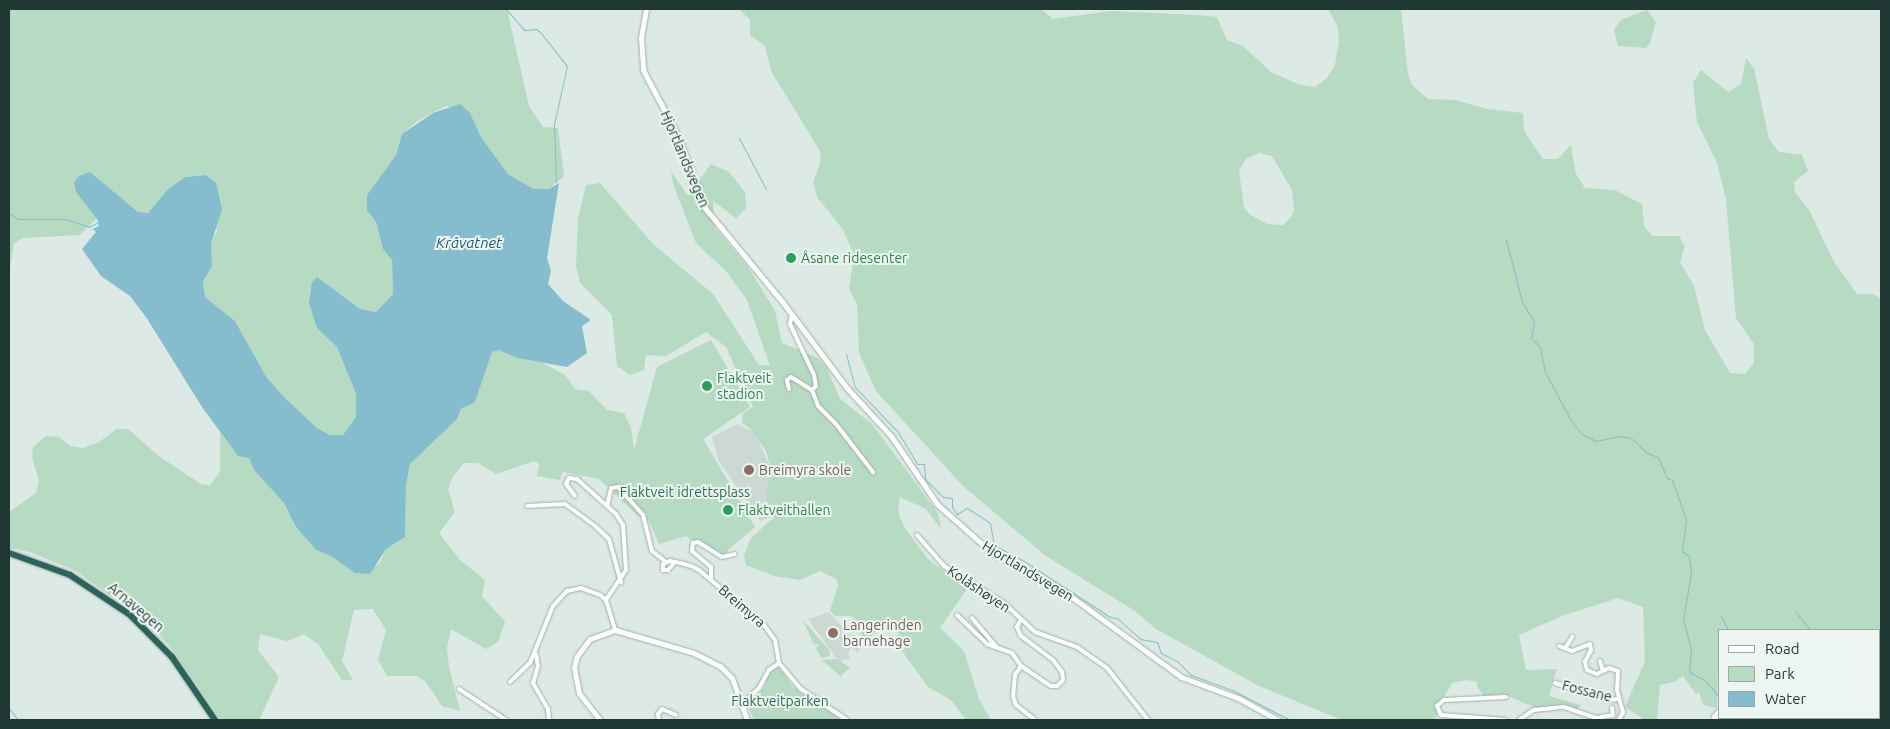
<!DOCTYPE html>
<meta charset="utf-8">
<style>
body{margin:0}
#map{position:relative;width:1890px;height:729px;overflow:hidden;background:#dde9e4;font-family:Ubuntu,sans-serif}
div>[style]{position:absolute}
.built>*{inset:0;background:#cbd8d4}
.green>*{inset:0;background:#b6dac2}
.water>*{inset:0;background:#85bdce}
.stream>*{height:1px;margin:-0.5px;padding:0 0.5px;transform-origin:0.5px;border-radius:0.5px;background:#85bdce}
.roads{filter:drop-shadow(0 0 1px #a0b0ab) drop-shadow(0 0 1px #a0b0ab)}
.street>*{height:4px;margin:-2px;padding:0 2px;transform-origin:2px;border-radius:2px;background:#fff}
.secondary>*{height:5px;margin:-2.5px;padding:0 2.5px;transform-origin:2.5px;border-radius:2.5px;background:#fff}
.highway>*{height:6px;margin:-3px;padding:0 3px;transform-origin:3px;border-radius:3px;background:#2c635c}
.dots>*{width:14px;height:14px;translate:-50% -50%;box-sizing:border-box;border:2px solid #edf6f2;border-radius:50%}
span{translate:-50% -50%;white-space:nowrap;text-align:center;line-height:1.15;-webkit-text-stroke:4px #edf6f2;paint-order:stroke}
.street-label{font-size:14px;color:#1f3833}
.leisure-label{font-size:14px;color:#27864d}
.left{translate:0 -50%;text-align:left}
.education-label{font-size:14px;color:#785e54}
.park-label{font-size:14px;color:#2a6d4a}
.water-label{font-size:15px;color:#1b5c72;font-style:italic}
.frame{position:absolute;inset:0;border:10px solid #1f3833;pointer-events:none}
.legend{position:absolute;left:1718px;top:629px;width:162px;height:90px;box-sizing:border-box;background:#edf6f2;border:1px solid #9baaa6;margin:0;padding:6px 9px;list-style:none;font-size:15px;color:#1f3833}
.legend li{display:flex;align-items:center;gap:10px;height:25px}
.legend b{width:25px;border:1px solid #9baaa6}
</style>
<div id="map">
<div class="built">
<div style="clip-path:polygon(737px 424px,754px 432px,779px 485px,774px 516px,760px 521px,719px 461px,712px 437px)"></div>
<div style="clip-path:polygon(829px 612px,860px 647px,858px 652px,851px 648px,848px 654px,851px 658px,839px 662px,808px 619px)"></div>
</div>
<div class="green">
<div style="clip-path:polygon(9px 9px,507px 9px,529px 106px,543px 127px,558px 128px,564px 176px,549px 189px,534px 189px,508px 174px,481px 137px,470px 113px,446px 106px,419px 120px,402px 134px,396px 155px,367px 195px,367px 210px,376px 222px,383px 249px,392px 260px,393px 294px,376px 312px,360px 310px,317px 277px,317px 328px,337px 347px,356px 394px,356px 417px,343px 435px,330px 435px,317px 428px,284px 397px,267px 378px,235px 321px,205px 297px,203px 282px,212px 266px,211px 244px,217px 231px,206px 175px,185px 177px,168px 189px,148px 213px,138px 212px,90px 172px,79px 176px,97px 218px,80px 235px,23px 238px,14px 243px,9px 275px)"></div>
<div style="clip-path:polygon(evenodd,739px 9px,1041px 9px,1053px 19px,1111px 11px,1198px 15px,1217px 17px,1227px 40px,1243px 46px,1271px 72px,1300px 85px,1315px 87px,1327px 78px,1335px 65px,1339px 41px,1337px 25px,1328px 9px,1401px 9px,1408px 74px,1412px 85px,1428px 99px,1456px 100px,1487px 109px,1523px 113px,1524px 131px,1543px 159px,1558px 159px,1571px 145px,1576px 174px,1585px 188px,1615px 190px,1642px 204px,1644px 226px,1652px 236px,1679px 236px,1685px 246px,1680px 262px,1694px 286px,1705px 330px,1730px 373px,1745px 374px,1754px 363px,1754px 344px,1736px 318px,1726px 199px,1717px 163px,1697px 122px,1693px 83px,1701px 70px,1728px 92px,1741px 84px,1746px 58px,1754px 68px,1769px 139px,1779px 152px,1802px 155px,1808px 171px,1794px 182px,1795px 192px,1809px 210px,1834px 262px,1857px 294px,1873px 294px,1881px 299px,1881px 720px,1721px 720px,1879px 718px,1879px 630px,1719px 630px,1717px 708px,1703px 705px,1699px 692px,1696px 694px,1683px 676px,1674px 682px,1660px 685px,1657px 720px,1641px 720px,1642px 718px,1625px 707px,1645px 661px,1643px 607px,1618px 598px,1562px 616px,1519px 635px,1526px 670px,1557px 669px,1549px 696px,1580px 705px,1578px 709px,1541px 710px,1508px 696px,1484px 696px,1476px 685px,1478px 682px,1466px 680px,1452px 683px,1441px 702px,1435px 720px,1342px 720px,1259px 686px,1156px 629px,1135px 611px,1046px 556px,963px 486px,876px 391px,859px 353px,857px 305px,849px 289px,854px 255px,844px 231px,817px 197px,813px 182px,821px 160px,820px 151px,771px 71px,765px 46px,750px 35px,750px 20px,739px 9px,1259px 153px,1272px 156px,1292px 190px,1294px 209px,1291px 218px,1283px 225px,1267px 224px,1249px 214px,1244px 208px,1239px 170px,1246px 159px,1259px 153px)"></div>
<div style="clip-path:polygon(1647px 10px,1656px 22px,1650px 43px,1646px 48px,1618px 46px,1614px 30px,1621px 20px)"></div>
<div style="clip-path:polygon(711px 164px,729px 172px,745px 192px,746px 208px,736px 218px,713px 201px,715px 228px,748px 267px,775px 311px,782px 343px,816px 357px,826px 366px,840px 399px,872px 424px,938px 513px,941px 529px,926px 509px,900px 497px,898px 512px,904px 527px,928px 559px,967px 589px,940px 628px,964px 651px,979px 699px,991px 720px,966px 720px,951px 700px,928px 687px,902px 651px,908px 643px,887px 622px,865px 642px,856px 620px,851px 616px,835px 616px,830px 611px,838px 585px,836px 579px,820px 571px,800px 580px,774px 576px,746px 565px,744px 556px,751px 538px,773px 518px,766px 495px,771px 469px,766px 451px,750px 428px,742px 423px,743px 413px,753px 407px,726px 347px,706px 332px,666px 356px,646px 355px,644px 370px,630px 375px,617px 366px,612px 315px,580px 283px,576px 267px,578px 219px,586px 185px,600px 183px,653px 244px,713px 294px,759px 365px,770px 366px,747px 300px,726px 271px,696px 243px,673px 184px,671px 171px,688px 196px)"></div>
<div style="clip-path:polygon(711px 340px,750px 407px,703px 439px,755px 527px,729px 549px,724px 561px,686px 536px,659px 544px,649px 521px,638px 516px,599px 479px,563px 472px,560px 480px,537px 476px,539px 464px,534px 461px,496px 474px,478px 463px,464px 463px,453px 476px,448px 489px,455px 512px,439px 533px,460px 560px,485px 580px,482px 596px,505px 622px,498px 642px,486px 649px,451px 629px,447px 648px,449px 667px,460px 711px,442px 706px,425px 681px,416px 676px,387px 676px,378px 660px,386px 630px,373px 609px,354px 610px,342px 661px,353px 680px,342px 680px,318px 644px,304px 634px,287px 641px,260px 634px,258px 650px,279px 677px,259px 720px,221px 720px,175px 653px,151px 625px,76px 571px,30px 552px,9px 548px,9px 512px,36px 493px,39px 480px,32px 458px,33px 447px,46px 436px,59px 437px,70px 446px,83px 448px,99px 442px,117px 429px,128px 429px,160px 457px,201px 484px,210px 485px,220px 472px,220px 432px,238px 456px,249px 457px,254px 470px,284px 503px,296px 527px,316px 550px,331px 556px,355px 573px,379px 564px,386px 549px,405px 537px,406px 485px,410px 464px,457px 419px,461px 409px,475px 402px,492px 352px,499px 350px,517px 358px,543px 363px,565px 375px,575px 389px,589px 391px,607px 410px,624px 413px,631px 428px,634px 450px,657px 367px)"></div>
<div style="clip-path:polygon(803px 620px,829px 650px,830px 656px,821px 658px,816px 648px,818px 646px,817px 643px,814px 645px)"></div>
<div style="clip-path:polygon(836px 659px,850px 667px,841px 676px,845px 680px,822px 660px)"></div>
<div style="clip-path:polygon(780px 668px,792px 686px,842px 720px,754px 720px,748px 707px,765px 686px,768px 675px,773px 669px)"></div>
</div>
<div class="water">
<div style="clip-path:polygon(460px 104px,470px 113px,481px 137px,508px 174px,534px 189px,549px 189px,559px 183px,547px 258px,551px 271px,548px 284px,563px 301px,591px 320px,582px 326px,587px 353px,567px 367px,517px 358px,499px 350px,492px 352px,475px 402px,461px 409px,457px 419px,410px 464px,406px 485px,405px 537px,386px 549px,370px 574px,355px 573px,331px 556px,316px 550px,296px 527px,284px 503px,254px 470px,249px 458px,238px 456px,202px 407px,146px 317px,130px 296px,101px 276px,82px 249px,96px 232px,93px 229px,99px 226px,97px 219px,76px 192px,74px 182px,79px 176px,90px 172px,138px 212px,148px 213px,168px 189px,185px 177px,206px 175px,216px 183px,222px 209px,211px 244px,212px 266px,203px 282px,205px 297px,235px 321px,267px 378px,284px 397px,317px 428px,330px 435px,343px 435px,356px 417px,356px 394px,337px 347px,317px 328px,309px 303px,312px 282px,317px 277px,360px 309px,376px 312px,393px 294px,392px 260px,383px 249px,376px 222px,367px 210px,367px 195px,396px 155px,402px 134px,433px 113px)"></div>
</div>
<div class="stream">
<div style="left:506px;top:9px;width:28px;rotate:49deg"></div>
<div style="left:524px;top:30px;width:12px;rotate:-5deg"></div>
<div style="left:536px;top:29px;width:5px;rotate:37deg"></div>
<div style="left:540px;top:32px;width:43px;rotate:51.5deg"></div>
<div style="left:567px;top:66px;width:59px;rotate:102.6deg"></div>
<div style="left:554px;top:124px;width:58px;rotate:88deg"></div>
<div style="left:739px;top:138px;width:58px;rotate:62.1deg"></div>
<div style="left:9px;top:213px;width:11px;rotate:34deg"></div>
<div style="left:18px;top:219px;width:47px"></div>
<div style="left:65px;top:219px;width:25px;rotate:18deg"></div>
<div style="left:89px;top:227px;width:10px;rotate:-29deg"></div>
<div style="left:1506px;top:240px;width:64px;rotate:75.5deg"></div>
<div style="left:1522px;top:302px;width:22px;rotate:58deg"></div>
<div style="left:1534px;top:321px;width:17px;rotate:100deg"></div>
<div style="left:1531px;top:338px;width:13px;rotate:45deg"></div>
<div style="left:1540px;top:347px;width:25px;rotate:79deg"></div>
<div style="left:1545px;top:372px;width:55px;rotate:62deg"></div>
<div style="left:1571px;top:421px;width:17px;rotate:50deg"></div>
<div style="left:1582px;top:434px;width:16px;rotate:27deg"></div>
<div style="left:1596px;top:441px;width:25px;rotate:-12deg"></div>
<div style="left:1620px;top:436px;width:11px;rotate:10deg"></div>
<div style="left:1631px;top:438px;width:22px;rotate:43deg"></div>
<div style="left:1647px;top:453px;width:12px;rotate:20deg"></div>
<div style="left:1658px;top:457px;width:23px;rotate:67deg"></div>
<div style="left:1667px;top:478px;width:5px;rotate:22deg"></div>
<div style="left:1672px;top:480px;width:41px;rotate:70.3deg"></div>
<div style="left:1686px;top:519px;width:32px;rotate:97deg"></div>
<div style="left:1682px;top:551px;width:9px;rotate:36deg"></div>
<div style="left:1689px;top:556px;width:17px;rotate:83deg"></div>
<div style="left:1691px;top:573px;width:47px;rotate:99.9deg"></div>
<div style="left:1683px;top:619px;width:31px;rotate:75deg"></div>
<div style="left:1691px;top:649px;width:23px;rotate:95deg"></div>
<div style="left:1689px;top:672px;width:19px;rotate:28deg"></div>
<div style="left:1706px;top:681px;width:21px;rotate:51deg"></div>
<div style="left:846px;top:354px;width:34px;rotate:75deg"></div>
<div style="left:855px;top:387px;width:62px;rotate:46.3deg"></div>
<div style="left:898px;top:432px;width:37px;rotate:59deg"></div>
<div style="left:917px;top:464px;width:7px"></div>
<div style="left:924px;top:464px;width:15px;rotate:86deg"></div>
<div style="left:925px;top:479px;width:25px;rotate:45deg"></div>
<div style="left:943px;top:497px;width:9px;rotate:6deg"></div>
<div style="left:952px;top:498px;width:9px;rotate:90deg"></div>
<div style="left:952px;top:507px;width:9px;rotate:54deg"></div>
<div style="left:957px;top:514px;width:12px;rotate:-31deg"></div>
<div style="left:967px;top:508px;width:27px;rotate:33deg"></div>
<div style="left:990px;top:523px;width:22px;rotate:80deg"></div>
<div style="left:994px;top:545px;width:34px;rotate:28deg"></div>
<div style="left:1024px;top:561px;width:103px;rotate:33.1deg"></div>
<div style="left:1110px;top:617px;width:7px;rotate:8deg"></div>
<div style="left:1117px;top:618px;width:31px;rotate:42deg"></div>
<div style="left:1140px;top:639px;width:17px;rotate:10deg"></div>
<div style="left:1157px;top:642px;width:12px;rotate:70deg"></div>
<div style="left:1161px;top:653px;width:18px;rotate:27deg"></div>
<div style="left:1177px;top:661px;width:20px;rotate:45deg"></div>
<div style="left:1191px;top:675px;width:44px;rotate:20.1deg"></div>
<div style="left:1232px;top:690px;width:65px;rotate:27.3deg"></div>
<div style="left:1795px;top:611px;width:24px;rotate:52deg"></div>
<div style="left:1721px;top:616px;width:16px;rotate:63deg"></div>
<div style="left:9px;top:708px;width:15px;rotate:53deg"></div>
<div style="left:1732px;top:718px;width:2px;rotate:63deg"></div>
</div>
<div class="roads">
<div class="street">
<div style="left:792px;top:315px;width:9px;rotate:103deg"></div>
<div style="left:790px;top:324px;width:56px;rotate:64.8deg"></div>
<div style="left:814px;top:375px;width:11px;rotate:80deg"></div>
<div style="left:816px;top:386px;width:6px;rotate:135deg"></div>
<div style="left:812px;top:390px;width:17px;rotate:69deg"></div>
<div style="left:818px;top:406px;width:25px;rotate:45deg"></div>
<div style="left:836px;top:424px;width:61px;rotate:52.4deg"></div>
<div style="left:789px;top:389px;width:9px;rotate:-103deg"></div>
<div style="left:787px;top:380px;width:5px;rotate:-37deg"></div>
<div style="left:791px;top:377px;width:25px;rotate:32deg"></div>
<div style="left:575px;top:496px;width:15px;rotate:-127deg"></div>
<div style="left:566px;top:484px;width:7px;rotate:-63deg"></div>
<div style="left:569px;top:478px;width:8px;rotate:7deg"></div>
<div style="left:577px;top:479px;width:13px;rotate:42deg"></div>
<div style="left:587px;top:488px;width:39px;rotate:42deg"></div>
<div style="left:616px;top:514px;width:13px;rotate:58deg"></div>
<div style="left:623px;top:525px;width:45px;rotate:86.2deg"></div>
<div style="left:626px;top:570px;width:36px;rotate:124deg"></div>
<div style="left:527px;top:506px;width:38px;rotate:-3deg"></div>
<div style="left:565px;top:504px;width:37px;rotate:36deg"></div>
<div style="left:595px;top:526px;width:19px;rotate:43deg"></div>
<div style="left:609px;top:539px;width:45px;rotate:74.4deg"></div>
<div style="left:607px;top:506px;width:18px;rotate:-77deg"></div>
<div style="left:611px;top:488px;width:7px;rotate:-8deg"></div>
<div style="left:618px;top:487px;width:38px;rotate:48deg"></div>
<div style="left:643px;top:515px;width:37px;rotate:76deg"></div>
<div style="left:652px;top:551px;width:18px;rotate:38deg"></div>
<div style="left:917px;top:535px;width:41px;rotate:48.9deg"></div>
<div style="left:944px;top:566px;width:70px;rotate:31.7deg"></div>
<div style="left:1004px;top:603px;width:42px;rotate:43.1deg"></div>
<div style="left:1035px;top:632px;width:45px;rotate:19.7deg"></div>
<div style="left:1077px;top:647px;width:37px;rotate:35deg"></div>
<div style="left:1107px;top:668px;width:66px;rotate:51.7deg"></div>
<div style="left:675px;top:562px;width:11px;rotate:131deg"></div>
<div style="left:668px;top:570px;width:5px;rotate:180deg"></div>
<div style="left:663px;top:570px;width:6px;rotate:-90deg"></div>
<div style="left:663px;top:564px;width:8px;rotate:-23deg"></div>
<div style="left:670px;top:561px;width:10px;rotate:11deg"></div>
<div style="left:680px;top:563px;width:11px;rotate:15deg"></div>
<div style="left:691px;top:566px;width:9px;rotate:27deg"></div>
<div style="left:699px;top:570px;width:85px;rotate:40.2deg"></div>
<div style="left:764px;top:625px;width:19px;rotate:54deg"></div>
<div style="left:775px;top:640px;width:23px;rotate:80deg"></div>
<div style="left:711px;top:579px;width:12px;rotate:-90deg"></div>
<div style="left:711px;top:567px;width:25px;rotate:-140deg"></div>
<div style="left:692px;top:551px;width:8px;rotate:-83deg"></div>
<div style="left:693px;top:543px;width:5px;rotate:-11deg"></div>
<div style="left:698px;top:542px;width:28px;rotate:32deg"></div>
<div style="left:722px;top:557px;width:13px;rotate:-13deg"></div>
<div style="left:957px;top:615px;width:42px;rotate:44deg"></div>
<div style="left:987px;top:644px;width:27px;rotate:20deg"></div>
<div style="left:1012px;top:653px;width:16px;rotate:55deg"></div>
<div style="left:1021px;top:666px;width:36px;rotate:34deg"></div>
<div style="left:1051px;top:686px;width:6px"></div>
<div style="left:1057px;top:686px;width:8px;rotate:-45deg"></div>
<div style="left:1063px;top:680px;width:8px;rotate:-97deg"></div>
<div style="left:1062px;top:672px;width:15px;rotate:-127deg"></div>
<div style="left:1053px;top:660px;width:40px;rotate:-143deg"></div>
<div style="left:1021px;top:636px;width:10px;rotate:-114deg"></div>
<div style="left:1017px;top:627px;width:9px;rotate:-63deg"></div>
<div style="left:972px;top:618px;width:38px;rotate:50deg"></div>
<div style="left:1559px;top:646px;width:14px;rotate:21deg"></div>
<div style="left:1572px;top:651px;width:19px;rotate:-21deg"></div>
<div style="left:1590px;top:644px;width:6px;rotate:81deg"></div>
<div style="left:1591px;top:650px;width:13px;rotate:117deg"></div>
<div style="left:1585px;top:662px;width:8px;rotate:76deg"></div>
<div style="left:1587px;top:670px;width:11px;rotate:22deg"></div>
<div style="left:1597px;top:674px;width:13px;rotate:-27deg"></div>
<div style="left:1609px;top:668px;width:9px;rotate:18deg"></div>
<div style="left:1618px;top:671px;width:19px;rotate:93deg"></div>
<div style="left:1617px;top:690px;width:23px;rotate:75deg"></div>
<div style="left:1623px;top:712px;width:9px;rotate:117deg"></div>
<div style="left:1566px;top:647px;width:12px;rotate:-59deg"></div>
<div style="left:536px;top:654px;width:12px;rotate:81deg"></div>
<div style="left:538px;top:666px;width:18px;rotate:106deg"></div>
<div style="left:533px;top:683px;width:30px;rotate:60deg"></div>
<div style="left:548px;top:709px;width:11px;rotate:85deg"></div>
<div style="left:1600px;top:661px;width:10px;rotate:73deg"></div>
<div style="left:1021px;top:666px;width:11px;rotate:124deg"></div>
<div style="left:1015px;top:675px;width:21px;rotate:95deg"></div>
<div style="left:1013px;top:696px;width:9px;rotate:72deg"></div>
<div style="left:1016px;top:705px;width:23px;rotate:38deg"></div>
<div style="left:510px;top:682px;width:28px;rotate:-44deg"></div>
<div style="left:530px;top:663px;width:61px;rotate:-68deg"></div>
<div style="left:553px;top:606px;width:21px;rotate:-47deg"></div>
<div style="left:567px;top:591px;width:14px;rotate:-12deg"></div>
<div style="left:581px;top:588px;width:20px;rotate:20deg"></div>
<div style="left:600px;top:595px;width:8px;rotate:40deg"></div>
<div style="left:606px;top:600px;width:31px;rotate:73deg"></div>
<div style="left:1555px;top:683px;width:57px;rotate:17.5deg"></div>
<div style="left:1609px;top:700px;width:10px;rotate:-6deg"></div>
<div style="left:459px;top:689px;width:56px;rotate:33.4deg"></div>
<div style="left:742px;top:704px;width:23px;rotate:-43deg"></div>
<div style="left:759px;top:688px;width:21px;rotate:-61deg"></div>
<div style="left:769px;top:670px;width:12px;rotate:-35deg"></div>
<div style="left:779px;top:663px;width:34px;rotate:50deg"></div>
<div style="left:801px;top:689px;width:55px;rotate:34deg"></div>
<div style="left:1719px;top:711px;width:8px;rotate:130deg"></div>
<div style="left:1714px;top:717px;width:7px;rotate:8deg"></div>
<div style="left:1597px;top:718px;width:16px;rotate:-11deg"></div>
<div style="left:1613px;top:715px;width:7px;rotate:-98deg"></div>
<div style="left:659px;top:720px;width:6px;rotate:-99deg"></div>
<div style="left:658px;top:714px;width:6px;rotate:-51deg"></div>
<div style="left:662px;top:709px;width:15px;rotate:23deg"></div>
<div style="left:1505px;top:720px;width:64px;rotate:-175.5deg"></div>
<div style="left:1441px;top:715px;width:10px;rotate:-114deg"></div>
<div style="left:1437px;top:706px;width:9px;rotate:-41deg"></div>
<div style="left:1444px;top:700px;width:62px;rotate:-2.8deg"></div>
<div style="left:1519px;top:720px;width:18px;rotate:-34deg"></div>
<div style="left:1534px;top:710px;width:30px;rotate:-6deg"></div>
<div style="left:1564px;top:707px;width:40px;rotate:18.9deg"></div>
</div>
<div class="secondary">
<div style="left:646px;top:9px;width:29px;rotate:100deg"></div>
<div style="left:641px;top:38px;width:32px;rotate:86deg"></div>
<div style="left:643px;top:70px;width:75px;rotate:62.1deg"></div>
<div style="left:678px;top:136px;width:77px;rotate:69.4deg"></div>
<div style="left:705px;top:208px;width:124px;rotate:50.5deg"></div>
<div style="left:784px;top:304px;width:104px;rotate:53.2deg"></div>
<div style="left:846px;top:387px;width:67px;rotate:47.4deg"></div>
<div style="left:891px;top:436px;width:82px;rotate:55.9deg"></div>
<div style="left:937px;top:504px;width:72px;rotate:41.6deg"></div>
<div style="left:991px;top:552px;width:89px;rotate:28.9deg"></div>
<div style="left:1069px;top:595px;width:139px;rotate:36.2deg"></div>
<div style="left:1181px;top:677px;width:61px;rotate:20.2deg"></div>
<div style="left:1238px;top:698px;width:46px;rotate:28.8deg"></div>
<div style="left:600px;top:720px;width:34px;rotate:-128deg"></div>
<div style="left:579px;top:693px;width:25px;rotate:-101deg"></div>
<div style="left:574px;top:668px;width:12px;rotate:-76deg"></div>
<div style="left:577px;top:656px;width:21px;rotate:-53deg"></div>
<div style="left:590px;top:639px;width:27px;rotate:-20deg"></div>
<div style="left:615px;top:630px;width:82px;rotate:16.2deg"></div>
<div style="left:694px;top:653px;width:29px;rotate:27deg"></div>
<div style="left:720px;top:666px;width:17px;rotate:45deg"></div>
<div style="left:732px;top:678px;width:45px;rotate:70.3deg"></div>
</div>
<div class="highway">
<div style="left:9px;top:553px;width:65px;rotate:19.8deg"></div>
<div style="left:70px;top:575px;width:71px;rotate:33.5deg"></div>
<div style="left:129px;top:614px;width:61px;rotate:45deg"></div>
<div style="left:172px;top:657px;width:76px;rotate:55.7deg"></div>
</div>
</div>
<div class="dots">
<div style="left:791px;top:258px;background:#2e9e5b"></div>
<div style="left:707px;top:386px;background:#2e9e5b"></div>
<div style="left:749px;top:470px;background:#8d6e63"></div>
<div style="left:728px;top:510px;background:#2e9e5b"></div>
<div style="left:833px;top:633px;background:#8d6e63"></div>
</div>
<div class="street-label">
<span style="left:685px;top:159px;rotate:67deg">Hjortlandsvegen</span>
<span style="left:1028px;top:571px;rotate:31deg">Hjortlandsvegen</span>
<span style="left:979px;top:589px;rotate:34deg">Kolåshøyen</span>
<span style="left:742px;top:606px;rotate:41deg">Breimyra</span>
<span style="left:136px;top:607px;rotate:40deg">Arnavegen</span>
<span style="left:1587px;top:691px;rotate:14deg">Fossane</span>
</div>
<div class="leisure-label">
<span class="left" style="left:801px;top:258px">Åsane ridesenter</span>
<span class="left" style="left:717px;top:386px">Flaktveit<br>stadion</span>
<span class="left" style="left:738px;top:510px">Flaktveithallen</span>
</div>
<div class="education-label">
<span class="left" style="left:759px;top:470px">Breimyra skole</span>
<span class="left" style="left:843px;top:633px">Langerinden<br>barnehage</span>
</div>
<div class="park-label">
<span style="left:685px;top:492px">Flaktveit idrettsplass</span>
<span style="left:780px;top:701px">Flaktveitparken</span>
</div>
<div class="water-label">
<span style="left:469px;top:243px">Kråvatnet</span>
</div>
<div class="frame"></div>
<ul class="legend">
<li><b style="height:6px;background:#fff"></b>Road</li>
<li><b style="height:14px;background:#b6dac2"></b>Park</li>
<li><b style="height:14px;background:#85bdce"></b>Water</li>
</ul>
</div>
